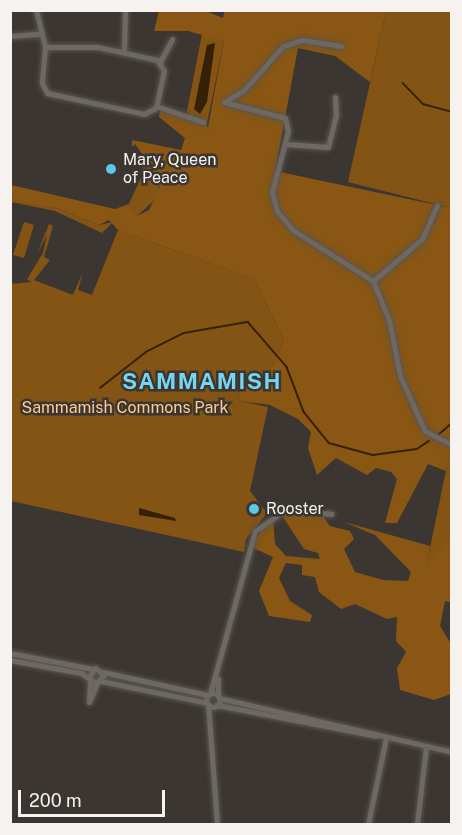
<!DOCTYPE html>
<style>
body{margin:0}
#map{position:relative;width:462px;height:835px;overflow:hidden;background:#3b3631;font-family:"Public Sans",sans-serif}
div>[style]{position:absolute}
.green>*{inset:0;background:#835414}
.forest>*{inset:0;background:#895713}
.water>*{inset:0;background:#362106}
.stream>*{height:1.5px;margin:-0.75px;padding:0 0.75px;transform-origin:0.75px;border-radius:0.75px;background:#362106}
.roads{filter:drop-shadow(0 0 2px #595551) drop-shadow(0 0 2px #595551)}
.minor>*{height:5px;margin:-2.5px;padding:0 2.5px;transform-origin:2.5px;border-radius:2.5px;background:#6d6862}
.minor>.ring{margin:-2.5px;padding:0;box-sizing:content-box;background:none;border:5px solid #6d6862;border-radius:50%}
.dots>*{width:16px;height:16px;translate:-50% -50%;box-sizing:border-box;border:3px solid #3b3631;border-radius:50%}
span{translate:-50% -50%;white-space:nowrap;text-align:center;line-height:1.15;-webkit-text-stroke:5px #3b3631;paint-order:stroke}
.poi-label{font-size:16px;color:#f5f2ef}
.left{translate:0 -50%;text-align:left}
.park-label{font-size:16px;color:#ffcb91}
.district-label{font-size:22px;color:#74d6f2;font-weight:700;letter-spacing:1.5px}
.frame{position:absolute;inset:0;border:12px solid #f5f2ef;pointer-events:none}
.scale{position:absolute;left:18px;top:790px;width:147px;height:27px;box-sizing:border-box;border:3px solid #f5f2ef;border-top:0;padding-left:8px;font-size:18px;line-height:21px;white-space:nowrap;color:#f5f2ef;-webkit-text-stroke:4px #3b3631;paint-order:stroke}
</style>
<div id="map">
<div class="green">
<div style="clip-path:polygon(386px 11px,451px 11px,451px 208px,348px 182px)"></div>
<div style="clip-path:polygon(202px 34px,224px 41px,206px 128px,192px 123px,187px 111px)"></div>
<div style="clip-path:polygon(144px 171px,158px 180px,160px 195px,137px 216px,129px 204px)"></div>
<div style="clip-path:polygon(11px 202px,57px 208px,99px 225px,113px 222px,102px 233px,55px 211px)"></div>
<div style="clip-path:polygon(24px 222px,34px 225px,24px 258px,13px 255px)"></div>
<div style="clip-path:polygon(49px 224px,53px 226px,44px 257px,50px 260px,34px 280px,73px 295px,83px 272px,78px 290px,92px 295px,118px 230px,254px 279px,284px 340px,268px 374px,238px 393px,240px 401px,268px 407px,250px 491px,267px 513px,246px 539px,244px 552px,11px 501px,11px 284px,31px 282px,27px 279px,43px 253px,47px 235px,37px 254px)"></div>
<div style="clip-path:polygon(450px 451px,452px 452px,451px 602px,420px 596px)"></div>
</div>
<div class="forest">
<div style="clip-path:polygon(225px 10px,386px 11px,370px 82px,335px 56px,298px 48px,275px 171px,451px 208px,450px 451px,446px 471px,428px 464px,397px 523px,385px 523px,397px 479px,391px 472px,376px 468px,367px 475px,336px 458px,317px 475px,308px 448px,311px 432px,298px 419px,270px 405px,240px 401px,238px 393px,268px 374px,284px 340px,254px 279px,118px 230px,109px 220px,99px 225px,57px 208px,11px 202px,11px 185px,115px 209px,129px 204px,137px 216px,149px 210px,160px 187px,144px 171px,140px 161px,145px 158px,135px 144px,132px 147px,132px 140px,181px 150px,185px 138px,159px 117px,161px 109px,208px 127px,224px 41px,188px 31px,154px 31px,159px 11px,206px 11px,223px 18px)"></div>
<div style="clip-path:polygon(291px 512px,322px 515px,330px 526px,350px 531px,354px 539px,344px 549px,355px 572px,383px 580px,408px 581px,411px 572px,375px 535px,344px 522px,430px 546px,426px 569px,451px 536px,451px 602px,445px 601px,440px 626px,451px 644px,451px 694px,434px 700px,400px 690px,397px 668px,406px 652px,396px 641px,397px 617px,387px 619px,355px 604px,341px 609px,319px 592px,315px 577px,302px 575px,302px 565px,286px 563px,279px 578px,290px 601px,312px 615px,310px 622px,269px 616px,259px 591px,273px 557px,251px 547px,264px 525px,273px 519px,275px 544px,286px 556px,320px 559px,318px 553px,304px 549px,281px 514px)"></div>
</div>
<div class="water">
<div style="clip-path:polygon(215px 43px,207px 102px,200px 114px,194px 109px,207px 45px)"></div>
<div style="clip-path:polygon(139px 508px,175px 518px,176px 521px,139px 515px)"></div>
</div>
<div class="stream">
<div style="left:403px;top:83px;width:29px;rotate:46deg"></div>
<div style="left:423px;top:104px;width:30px;rotate:15deg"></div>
<div style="left:100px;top:388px;width:58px;rotate:-38deg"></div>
<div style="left:146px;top:352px;width:42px;rotate:-26.6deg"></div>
<div style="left:184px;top:333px;width:65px;rotate:-9.8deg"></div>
<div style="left:248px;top:322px;width:60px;rotate:49.1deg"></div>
<div style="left:287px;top:367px;width:48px;rotate:69.3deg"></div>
<div style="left:304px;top:412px;width:40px;rotate:51deg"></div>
<div style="left:329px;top:443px;width:46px;rotate:15.3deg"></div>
<div style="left:373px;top:455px;width:44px;rotate:-7.8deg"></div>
<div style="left:417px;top:449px;width:14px;rotate:-34deg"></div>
<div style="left:437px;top:436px;width:20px;rotate:-41deg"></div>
</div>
<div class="roads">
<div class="minor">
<div style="left:36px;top:10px;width:38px;rotate:76deg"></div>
<div style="left:45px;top:47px;width:36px;rotate:95deg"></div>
<div style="left:42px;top:83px;width:11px;rotate:63deg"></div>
<div style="left:47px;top:93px;width:99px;rotate:12.2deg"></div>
<div style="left:144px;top:114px;width:13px;rotate:-27deg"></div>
<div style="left:156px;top:108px;width:38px;rotate:-78deg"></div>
<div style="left:164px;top:71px;width:13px;rotate:-122deg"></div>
<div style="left:157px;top:60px;width:60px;rotate:-167.6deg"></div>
<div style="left:98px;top:47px;width:53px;rotate:180deg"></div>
<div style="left:10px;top:36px;width:31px;rotate:-4deg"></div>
<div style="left:341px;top:46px;width:39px;rotate:-171deg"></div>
<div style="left:302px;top:40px;width:20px;rotate:162deg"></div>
<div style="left:283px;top:46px;width:59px;rotate:131.6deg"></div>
<div style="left:244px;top:90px;width:23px;rotate:149deg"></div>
<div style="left:224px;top:102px;width:63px;rotate:14.7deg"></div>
<div style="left:285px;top:118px;width:13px;rotate:77deg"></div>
<div style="left:288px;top:131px;width:63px;rotate:104.7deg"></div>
<div style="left:272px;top:192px;width:20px;rotate:75deg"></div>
<div style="left:277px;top:211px;width:25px;rotate:50deg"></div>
<div style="left:293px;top:230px;width:95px;rotate:32.5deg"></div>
<div style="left:373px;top:281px;width:42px;rotate:67.7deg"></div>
<div style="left:389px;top:320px;width:57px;rotate:78.9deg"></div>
<div style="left:400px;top:376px;width:60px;rotate:65.6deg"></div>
<div style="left:425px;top:431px;width:30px;rotate:27deg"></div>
<div style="left:124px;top:52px;width:42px;rotate:-88.6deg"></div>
<div style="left:160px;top:62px;width:26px;rotate:-62deg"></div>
<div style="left:156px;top:106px;width:50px;rotate:18.8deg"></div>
<div style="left:285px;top:144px;width:43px;rotate:4deg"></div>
<div style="left:328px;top:147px;width:33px;rotate:-76deg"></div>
<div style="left:336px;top:115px;width:18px;rotate:-93deg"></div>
<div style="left:373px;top:281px;width:65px;rotate:-40.6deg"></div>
<div style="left:422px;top:239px;width:37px;rotate:-66deg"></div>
<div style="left:10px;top:653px;width:84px;rotate:11deg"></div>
<div style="left:10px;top:660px;width:72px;rotate:10.4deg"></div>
<div style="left:81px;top:673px;width:18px;rotate:34deg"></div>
<div style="left:96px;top:683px;width:11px;rotate:-45deg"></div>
<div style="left:104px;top:675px;width:11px;rotate:-142deg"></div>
<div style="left:95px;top:668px;width:11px;rotate:124deg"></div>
<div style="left:103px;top:672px;width:107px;rotate:12.4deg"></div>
<div style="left:218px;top:679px;width:17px;rotate:90deg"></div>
<div style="left:101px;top:681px;width:108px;rotate:11.7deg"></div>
<div class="ring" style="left:206px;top:693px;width:9px;height:9px"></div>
<div style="left:210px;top:694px;width:169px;rotate:-74.6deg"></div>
<div style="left:255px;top:531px;width:38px;rotate:-35deg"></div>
<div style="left:286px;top:509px;width:46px;rotate:6.2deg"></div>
<div style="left:219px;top:698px;width:239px;rotate:13deg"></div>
<div style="left:90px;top:700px;width:18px;rotate:-68deg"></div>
<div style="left:89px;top:702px;width:22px;rotate:-87deg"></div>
<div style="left:208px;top:704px;width:120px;rotate:85.7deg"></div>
<div style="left:217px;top:705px;width:162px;rotate:11deg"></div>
<div style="left:368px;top:824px;width:88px;rotate:-78.2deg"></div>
<div style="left:417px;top:824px;width:78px;rotate:-83.3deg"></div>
</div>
</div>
<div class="dots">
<div style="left:111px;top:169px;background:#5ac8e6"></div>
<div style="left:254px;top:509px;background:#5ac8e6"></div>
</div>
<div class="poi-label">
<span class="left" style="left:123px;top:169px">Mary, Queen<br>of Peace</span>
<span class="left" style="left:266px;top:509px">Rooster</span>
</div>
<div class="park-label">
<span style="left:125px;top:408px">Sammamish Commons Park</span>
</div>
<div class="district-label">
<span style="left:202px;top:382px">SAMMAMISH</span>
</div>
<div class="frame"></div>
<div class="scale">200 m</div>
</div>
